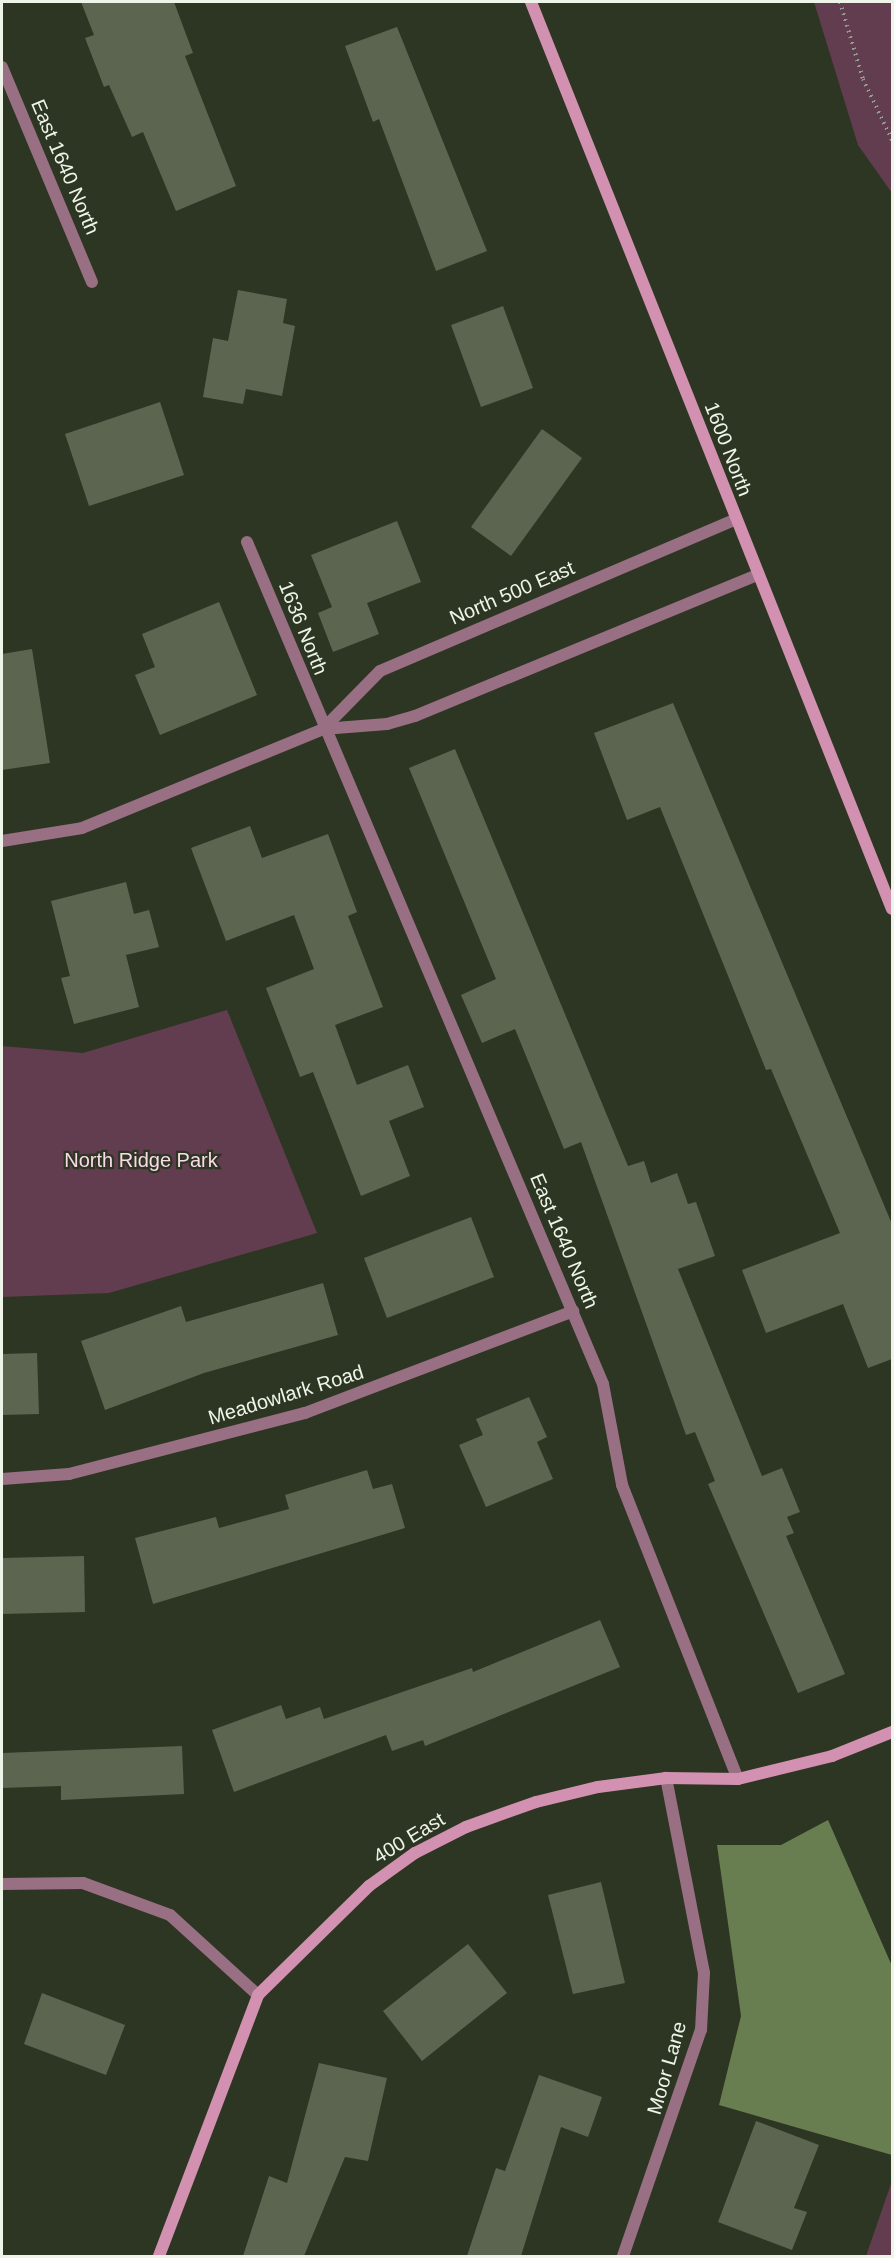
<!DOCTYPE html>
<style>
body{margin:0}
#map{position:relative;width:894px;height:2258px;overflow:hidden;background:#2d3623;font-family:Helvetica,sans-serif}
div>[style]{position:absolute}
.green>*{inset:0;background:#613d4f}
.water>*{inset:0;background:#687e50}
.building>*{inset:0;background:#5b6550}
.path>*{height:4px;margin-top:-2px;transform-origin:0;background:repeating-linear-gradient(90deg,#949c8d 0 1.5px,transparent 0 6px)}
.street>*{height:12px;margin:-6px;padding:0 6px;transform-origin:6px;border-radius:6px;background:#996f83}
.secondary>*{height:12px;margin:-6px;padding:0 6px;transform-origin:6px;border-radius:6px;background:#d391b1}
span{translate:-50% -50%;white-space:nowrap;text-align:center;line-height:1.15;-webkit-text-stroke:4.5px #2d3623;paint-order:stroke}
.street-label{font-size:20px;color:#eef5e8}
.park-label{font-size:20px;color:#fad9e8}
.frame{position:absolute;inset:0;border:3px solid #eef5e8;pointer-events:none}
</style>
<div id="map">
<div class="green">
<div style="clip-path:polygon(814px 2px,892px 2px,892px 193px,858px 145px)"></div>
<div style="clip-path:polygon(227px 1010px,317px 1233px,109px 1293px,2px 1297px,2px 1046px,83px 1053px)"></div>
<div style="clip-path:polygon(892px 2181px,892px 2256px,866px 2256px)"></div>
</div>
<div class="water">
<div style="clip-path:polygon(828px 1820px,892px 1966px,892px 2155px,719px 2105px,741px 2016px,717px 1845px,781px 1845px)"></div>
</div>
<div class="building">
<div style="clip-path:polygon(81px 2px,174px 2px,193px 53px,185px 56px,236px 186px,176px 211px,143px 132px,132px 137px,109px 85px,104px 87px,85px 38px,94px 35px)"></div>
<div style="clip-path:polygon(397px 27px,487px 251px,436px 271px,379px 119px,373px 122px,345px 46px)"></div>
<div style="clip-path:polygon(238px 290px,287px 299px,283px 323px,295px 326px,282px 396px,246px 389px,243px 404px,203px 397px,213px 338px,228px 341px)"></div>
<div style="clip-path:polygon(503px 306px,533px 388px,481px 407px,451px 325px)"></div>
<div style="clip-path:polygon(160px 402px,184px 475px,89px 506px,65px 434px)"></div>
<div style="clip-path:polygon(542px 429px,582px 458px,511px 556px,471px 527px)"></div>
<div style="clip-path:polygon(397px 521px,421px 582px,367px 603px,379px 634px,333px 652px,318px 613px,332px 607px,311px 555px)"></div>
<div style="clip-path:polygon(219px 602px,257px 695px,160px 735px,135px 675px,155px 667px,142px 634px)"></div>
<div style="clip-path:polygon(32px 649px,50px 763px,2px 770px,2px 654px)"></div>
<div style="clip-path:polygon(673px 703px,892px 1224px,892px 1359px,868px 1368px,843px 1304px,766px 1333px,742px 1270px,840px 1233px,771px 1069px,766px 1070px,660px 807px,627px 820px,594px 733px)"></div>
<div style="clip-path:polygon(455px 749px,628px 1166px,644px 1161px,651px 1183px,677px 1173px,688px 1204px,696px 1202px,715px 1256px,678px 1269px,762px 1476px,782px 1468px,800px 1512px,787px 1517px,794px 1533px,786px 1536px,845px 1674px,798px 1693px,708px 1484px,715px 1481px,695px 1432px,686px 1435px,581px 1142px,564px 1149px,515px 1029px,482px 1043px,461px 995px,496px 979px,409px 768px)"></div>
<div style="clip-path:polygon(250px 826px,262px 858px,328px 834px,357px 912px,348px 916px,383px 1007px,335px 1025px,357px 1085px,408px 1065px,424px 1107px,389px 1121px,410px 1176px,361px 1196px,313px 1072px,300px 1077px,266px 988px,314px 969px,294px 915px,226px 941px,191px 848px)"></div>
<div style="clip-path:polygon(126px 882px,134px 914px,149px 910px,159px 947px,126px 955px,139px 1007px,74px 1024px,61px 978px,70px 976px,51px 901px)"></div>
<div style="clip-path:polygon(471px 1217px,494px 1277px,387px 1318px,364px 1258px)"></div>
<div style="clip-path:polygon(323px 1283px,338px 1335px,204px 1373px,105px 1410px,81px 1341px,181px 1306px,186px 1322px)"></div>
<div style="clip-path:polygon(37px 1353px,39px 1414px,2px 1415px,2px 1354px)"></div>
<div style="clip-path:polygon(529px 1397px,547px 1437px,537px 1442px,553px 1479px,486px 1507px,459px 1445px,483px 1435px,476px 1419px)"></div>
<div style="clip-path:polygon(367px 1470px,373px 1489px,392px 1484px,405px 1528px,153px 1604px,135px 1538px,216px 1517px,219px 1528px,289px 1509px,285px 1495px)"></div>
<div style="clip-path:polygon(84px 1556px,85px 1612px,2px 1614px,2px 1558px)"></div>
<div style="clip-path:polygon(600px 1620px,620px 1667px,425px 1746px,423px 1740px,392px 1751px,386px 1735px,234px 1792px,212px 1730px,281px 1705px,286px 1719px,320px 1707px,324px 1719px,472px 1668px,473px 1672px)"></div>
<div style="clip-path:polygon(182px 1746px,184px 1794px,61px 1800px,61px 1786px,2px 1788px,2px 1753px)"></div>
<div style="clip-path:polygon(601px 1882px,625px 1983px,573px 1994px,548px 1895px)"></div>
<div style="clip-path:polygon(468px 1944px,507px 1993px,422px 2061px,383px 2011px)"></div>
<div style="clip-path:polygon(42px 1993px,125px 2025px,106px 2075px,24px 2044px)"></div>
<div style="clip-path:polygon(319px 2063px,387px 2078px,368px 2161px,345px 2157px,304px 2256px,243px 2256px,269px 2176px,287px 2183px)"></div>
<div style="clip-path:polygon(539px 2075px,602px 2097px,588px 2137px,561px 2127px,521px 2256px,467px 2256px,496px 2168px,505px 2171px)"></div>
<div style="clip-path:polygon(756px 2121px,819px 2145px,794px 2208px,807px 2212px,792px 2250px,718px 2222px)"></div>
</div>
<div class="path">
<div style="left:840px;top:2px;width:80px;rotate:73.4deg"></div>
<div style="left:863px;top:79px;width:68px;rotate:64.6deg"></div>
</div>
<div class="street">
<div style="left:2px;top:67px;width:233px;rotate:67.3deg"></div>
<div style="left:247px;top:542px;width:914px;rotate:67.08deg"></div>
<div style="left:603px;top:1384px;width:103px;rotate:79.3deg"></div>
<div style="left:622px;top:1485px;width:316px;rotate:68.5deg"></div>
<div style="left:323px;top:729px;width:81px;rotate:-45.5deg"></div>
<div style="left:380px;top:671px;width:385px;rotate:-23.1deg"></div>
<div style="left:2px;top:841px;width:81px;rotate:-9.2deg"></div>
<div style="left:82px;top:828px;width:261px;rotate:-22.3deg"></div>
<div style="left:323px;top:729px;width:64px;rotate:-4.5deg"></div>
<div style="left:387px;top:724px;width:29px;rotate:-16deg"></div>
<div style="left:415px;top:716px;width:370px;rotate:-22.4deg"></div>
<div style="left:2px;top:1479px;width:67px;rotate:-4.3deg"></div>
<div style="left:69px;top:1474px;width:244px;rotate:-14.5deg"></div>
<div style="left:305px;top:1413px;width:287px;rotate:-20.8deg"></div>
<div style="left:2px;top:1884px;width:81px;rotate:-0.7deg"></div>
<div style="left:83px;top:1883px;width:93px;rotate:20.2deg"></div>
<div style="left:170px;top:1915px;width:119px;rotate:42.3deg"></div>
<div style="left:623px;top:2256px;width:239px;rotate:-71deg"></div>
<div style="left:701px;top:2030px;width:57px;rotate:-87deg"></div>
<div style="left:704px;top:1973px;width:199px;rotate:-101deg"></div>
</div>
<div class="secondary">
<div style="left:531px;top:2px;width:976px;rotate:68.3deg"></div>
<div style="left:159px;top:2256px;width:279px;rotate:-69.2deg"></div>
<div style="left:258px;top:1995px;width:156px;rotate:-44.5deg"></div>
<div style="left:369px;top:1886px;width:57px;rotate:-35.7deg"></div>
<div style="left:415px;top:1853px;width:57px;rotate:-27deg"></div>
<div style="left:466px;top:1827px;width:74px;rotate:-19.7deg"></div>
<div style="left:536px;top:1802px;width:64px;rotate:-13.6deg"></div>
<div style="left:598px;top:1787px;width:69px;rotate:-7.5deg"></div>
<div style="left:666px;top:1778px;width:72px;rotate:0.8deg"></div>
<div style="left:738px;top:1779px;width:97px;rotate:-13.7deg"></div>
<div style="left:832px;top:1756px;width:65px;rotate:-21.8deg"></div>
</div>
<div class="street-label">
<span style="left:65px;top:167px;rotate:67deg">East 1640 North</span>
<span style="left:728px;top:449px;rotate:69deg">1600 North</span>
<span style="left:512px;top:593px;rotate:-23deg">North 500 East</span>
<span style="left:303px;top:628px;rotate:68deg">1636 North</span>
<span style="left:564px;top:1241px;rotate:67deg">East 1640 North</span>
<span style="left:286px;top:1395px;rotate:-17deg">Meadowlark Road</span>
<span style="left:409px;top:1838px;rotate:-31deg">400 East</span>
<span style="left:667px;top:2068px;rotate:-74deg">Moor Lane</span>
</div>
<div class="park-label">
<span style="left:141px;top:1160px">North Ridge Park</span>
</div>
<div class="frame"></div>
</div>
